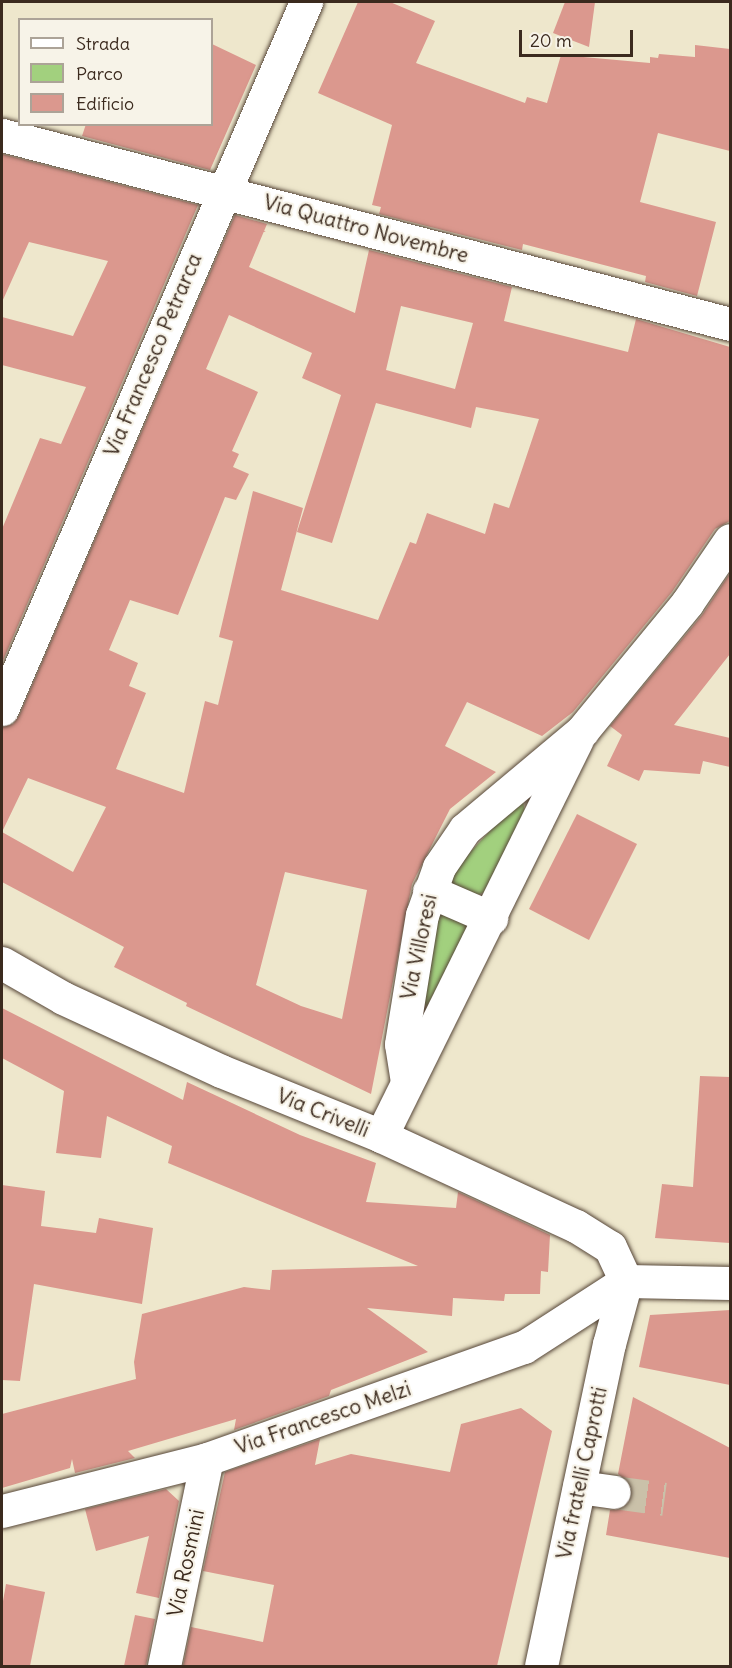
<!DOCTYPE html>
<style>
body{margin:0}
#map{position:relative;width:732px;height:1668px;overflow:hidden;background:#eee7cc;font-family:Delius,sans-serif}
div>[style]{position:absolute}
.green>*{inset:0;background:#a2d07e}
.building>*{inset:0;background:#db988e}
.minor-tunnel>*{height:33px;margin-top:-16.5px;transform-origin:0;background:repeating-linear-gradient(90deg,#cac1a9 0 33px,transparent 0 49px)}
.roads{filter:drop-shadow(0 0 2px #564638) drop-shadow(0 0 2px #564638)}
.minor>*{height:33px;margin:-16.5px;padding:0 16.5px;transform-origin:16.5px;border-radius:16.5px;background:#fff}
span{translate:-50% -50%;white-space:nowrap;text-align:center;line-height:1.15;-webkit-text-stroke:4.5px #f7f3e8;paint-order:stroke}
.street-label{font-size:21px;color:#3b2a1e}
.frame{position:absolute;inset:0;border:3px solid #3b2a1e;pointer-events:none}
.legend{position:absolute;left:18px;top:18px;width:195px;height:108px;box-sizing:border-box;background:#f7f3e8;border:2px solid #aca397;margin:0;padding:8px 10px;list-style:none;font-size:18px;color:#3b2a1e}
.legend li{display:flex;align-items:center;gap:12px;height:30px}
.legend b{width:30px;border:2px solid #aca397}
.scale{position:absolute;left:519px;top:30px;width:114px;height:27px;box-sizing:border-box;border:3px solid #3b2a1e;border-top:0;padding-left:8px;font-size:18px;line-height:21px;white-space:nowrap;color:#3b2a1e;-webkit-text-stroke:4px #f7f3e8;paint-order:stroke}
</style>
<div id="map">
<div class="green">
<div style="clip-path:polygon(523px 802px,525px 812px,485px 892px,477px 895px,452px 884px,449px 875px,514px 805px)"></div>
<div style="clip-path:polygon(443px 912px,466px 923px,468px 932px,427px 1006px,420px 1001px,434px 919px)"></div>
</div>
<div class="building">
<div style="clip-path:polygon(358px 2px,390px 2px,435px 21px,416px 63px,525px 103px,527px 97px,547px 103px,561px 55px,650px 63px,650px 57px,658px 58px,659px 54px,695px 57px,695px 45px,730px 49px,730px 151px,658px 133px,640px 202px,716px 222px,697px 296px,645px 282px,646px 276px,523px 244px,522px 250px,379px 214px,381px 207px,372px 205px,392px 125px,318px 93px)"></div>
<div style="clip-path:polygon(565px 2px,595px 2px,589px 47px,553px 33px)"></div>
<div style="clip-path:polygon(212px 44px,256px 65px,210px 170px,82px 136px,86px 124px,212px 124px)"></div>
<div style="clip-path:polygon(2px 154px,198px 205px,2px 663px,2px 529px,40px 438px,61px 444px,86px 387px,2px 365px,2px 317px,73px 336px,108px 261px,29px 242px,2px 302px)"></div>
<div style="clip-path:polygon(evenodd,235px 215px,267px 224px,249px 267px,355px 313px,369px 250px,512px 287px,504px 321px,628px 352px,636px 319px,730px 347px,730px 521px,715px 529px,672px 592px,573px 712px,542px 736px,467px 702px,445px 746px,496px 772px,450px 809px,412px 884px,371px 1094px,186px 1006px,187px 1003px,114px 967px,124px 947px,2px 882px,2px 727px,13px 724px,19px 716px,235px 215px,401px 306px,473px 323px,455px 389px,386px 370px,401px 306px,235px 215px,229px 315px,312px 353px,302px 378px,341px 395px,297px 532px,332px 543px,376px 403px,471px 428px,476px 407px,539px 419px,509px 508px,494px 503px,485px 534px,427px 513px,416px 544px,410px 542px,378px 620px,281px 590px,303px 508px,253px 491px,219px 637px,233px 641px,218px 705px,205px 701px,184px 793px,116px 769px,146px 693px,129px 686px,138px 663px,109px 650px,130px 600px,178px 615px,225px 497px,236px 500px,249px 474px,233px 467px,239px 454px,232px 451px,258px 392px,206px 369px,229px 315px,235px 215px,28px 778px,106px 807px,73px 872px,2px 832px,28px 778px,235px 215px,285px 872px,367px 890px,342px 1019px,301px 1006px,256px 985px,285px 872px)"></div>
<div style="clip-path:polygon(730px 573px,730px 654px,674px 725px,730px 738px,730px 767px,703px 761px,700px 774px,644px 770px,639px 781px,607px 766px,622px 735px,610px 726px,702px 615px)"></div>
<div style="clip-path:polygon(577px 814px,637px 844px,589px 940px,529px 909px)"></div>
<div style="clip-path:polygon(2px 1008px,183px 1100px,187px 1082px,300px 1135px,376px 1163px,366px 1202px,456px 1208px,458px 1192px,550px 1235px,548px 1272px,541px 1271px,540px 1294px,505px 1294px,504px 1301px,453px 1298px,452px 1316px,367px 1308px,428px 1352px,331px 1390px,329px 1396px,234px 1430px,236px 1419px,128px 1451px,135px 1458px,75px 1473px,72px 1459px,70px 1468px,2px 1488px,2px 1414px,136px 1379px,134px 1362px,142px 1314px,244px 1287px,270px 1290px,272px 1270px,418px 1266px,168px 1163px,172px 1146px,107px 1116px,101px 1158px,56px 1153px,64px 1091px,2px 1058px)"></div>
<div style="clip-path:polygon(700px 1076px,730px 1077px,730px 1243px,655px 1238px,662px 1184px,693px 1187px)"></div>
<div style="clip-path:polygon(2px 1185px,45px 1191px,41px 1226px,96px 1233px,99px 1218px,153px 1228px,142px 1304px,34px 1284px,20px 1381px,2px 1380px)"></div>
<div style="clip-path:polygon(730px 1310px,730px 1385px,639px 1367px,650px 1315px)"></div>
<div style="clip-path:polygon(633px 1397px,730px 1448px,730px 1558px,606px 1535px,610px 1510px,621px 1509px,632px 1495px,631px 1485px,618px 1474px)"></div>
<div style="clip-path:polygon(521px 1408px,552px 1431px,497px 1666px,183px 1666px,191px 1627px,263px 1642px,274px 1585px,203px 1571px,225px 1472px,320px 1439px,315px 1465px,351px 1454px,450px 1472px,461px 1424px)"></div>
<div style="clip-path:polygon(166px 1489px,179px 1501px,159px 1598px,136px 1593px,149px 1536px,96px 1551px,85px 1509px)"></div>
<div style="clip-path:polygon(6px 1584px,45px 1592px,30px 1666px,2px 1666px,2px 1607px)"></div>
<div style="clip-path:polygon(135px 1615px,155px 1619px,146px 1666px,124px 1666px)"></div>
</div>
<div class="minor-tunnel">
<div style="left:614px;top:1492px;width:51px;rotate:7.8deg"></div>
</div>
<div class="roads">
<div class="minor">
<div style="left:2px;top:135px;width:752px;rotate:14.55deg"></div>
<div style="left:2px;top:709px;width:770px;rotate:-66.73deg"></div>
<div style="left:429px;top:891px;width:68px;rotate:23.5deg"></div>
<div style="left:2px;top:963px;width:70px;rotate:29.8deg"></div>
<div style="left:63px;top:998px;width:174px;rotate:24.8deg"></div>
<div style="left:221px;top:1071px;width:173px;rotate:22.1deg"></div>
<div style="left:381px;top:1136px;width:215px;rotate:24.8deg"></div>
<div style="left:576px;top:1226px;width:40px;rotate:32deg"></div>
<div style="left:610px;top:1247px;width:38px;rotate:65deg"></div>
<div style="left:407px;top:1082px;width:38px;rotate:-99deg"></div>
<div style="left:401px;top:1044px;width:131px;rotate:-80.8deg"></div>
<div style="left:422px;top:915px;width:51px;rotate:-70.5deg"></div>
<div style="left:439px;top:867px;width:46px;rotate:-55.6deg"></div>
<div style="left:465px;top:829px;width:153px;rotate:-39.9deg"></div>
<div style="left:582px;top:731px;width:166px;rotate:-50.6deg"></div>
<div style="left:687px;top:603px;width:76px;rotate:-55.7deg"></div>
<div style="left:381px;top:1136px;width:442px;rotate:-63.7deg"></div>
<div style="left:579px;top:1487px;width:35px;rotate:8deg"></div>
<div style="left:2px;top:1511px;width:211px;rotate:-14.2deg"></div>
<div style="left:207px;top:1459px;width:336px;rotate:-19.5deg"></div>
<div style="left:524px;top:1347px;width:121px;rotate:-32.9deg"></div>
<div style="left:626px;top:1281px;width:104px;rotate:1.1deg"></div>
<div style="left:164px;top:1666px;width:211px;rotate:-78.3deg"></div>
<div style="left:541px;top:1666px;width:329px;rotate:-78.1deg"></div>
<div style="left:609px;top:1344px;width:65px;rotate:-74.9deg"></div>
</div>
</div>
<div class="street-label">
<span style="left:366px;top:229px;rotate:15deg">Via Quattro Novembre</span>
<span style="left:153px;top:355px;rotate:-67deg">Via Francesco Petrarca</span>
<span style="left:419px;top:947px;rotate:-78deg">Via Villoresi</span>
<span style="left:323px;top:1113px;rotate:22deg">Via Crivelli</span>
<span style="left:323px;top:1418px;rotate:-19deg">Via Francesco Melzi</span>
<span style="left:582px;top:1473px;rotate:-78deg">Via fratelli Caprotti</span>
<span style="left:186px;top:1563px;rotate:-78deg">Via Rosmini</span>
</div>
<div class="frame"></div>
<ul class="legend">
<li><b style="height:8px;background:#fff"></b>Strada</li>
<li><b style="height:16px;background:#a2d07e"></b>Parco</li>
<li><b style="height:16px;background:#db988e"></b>Edificio</li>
</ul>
<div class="scale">20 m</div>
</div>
